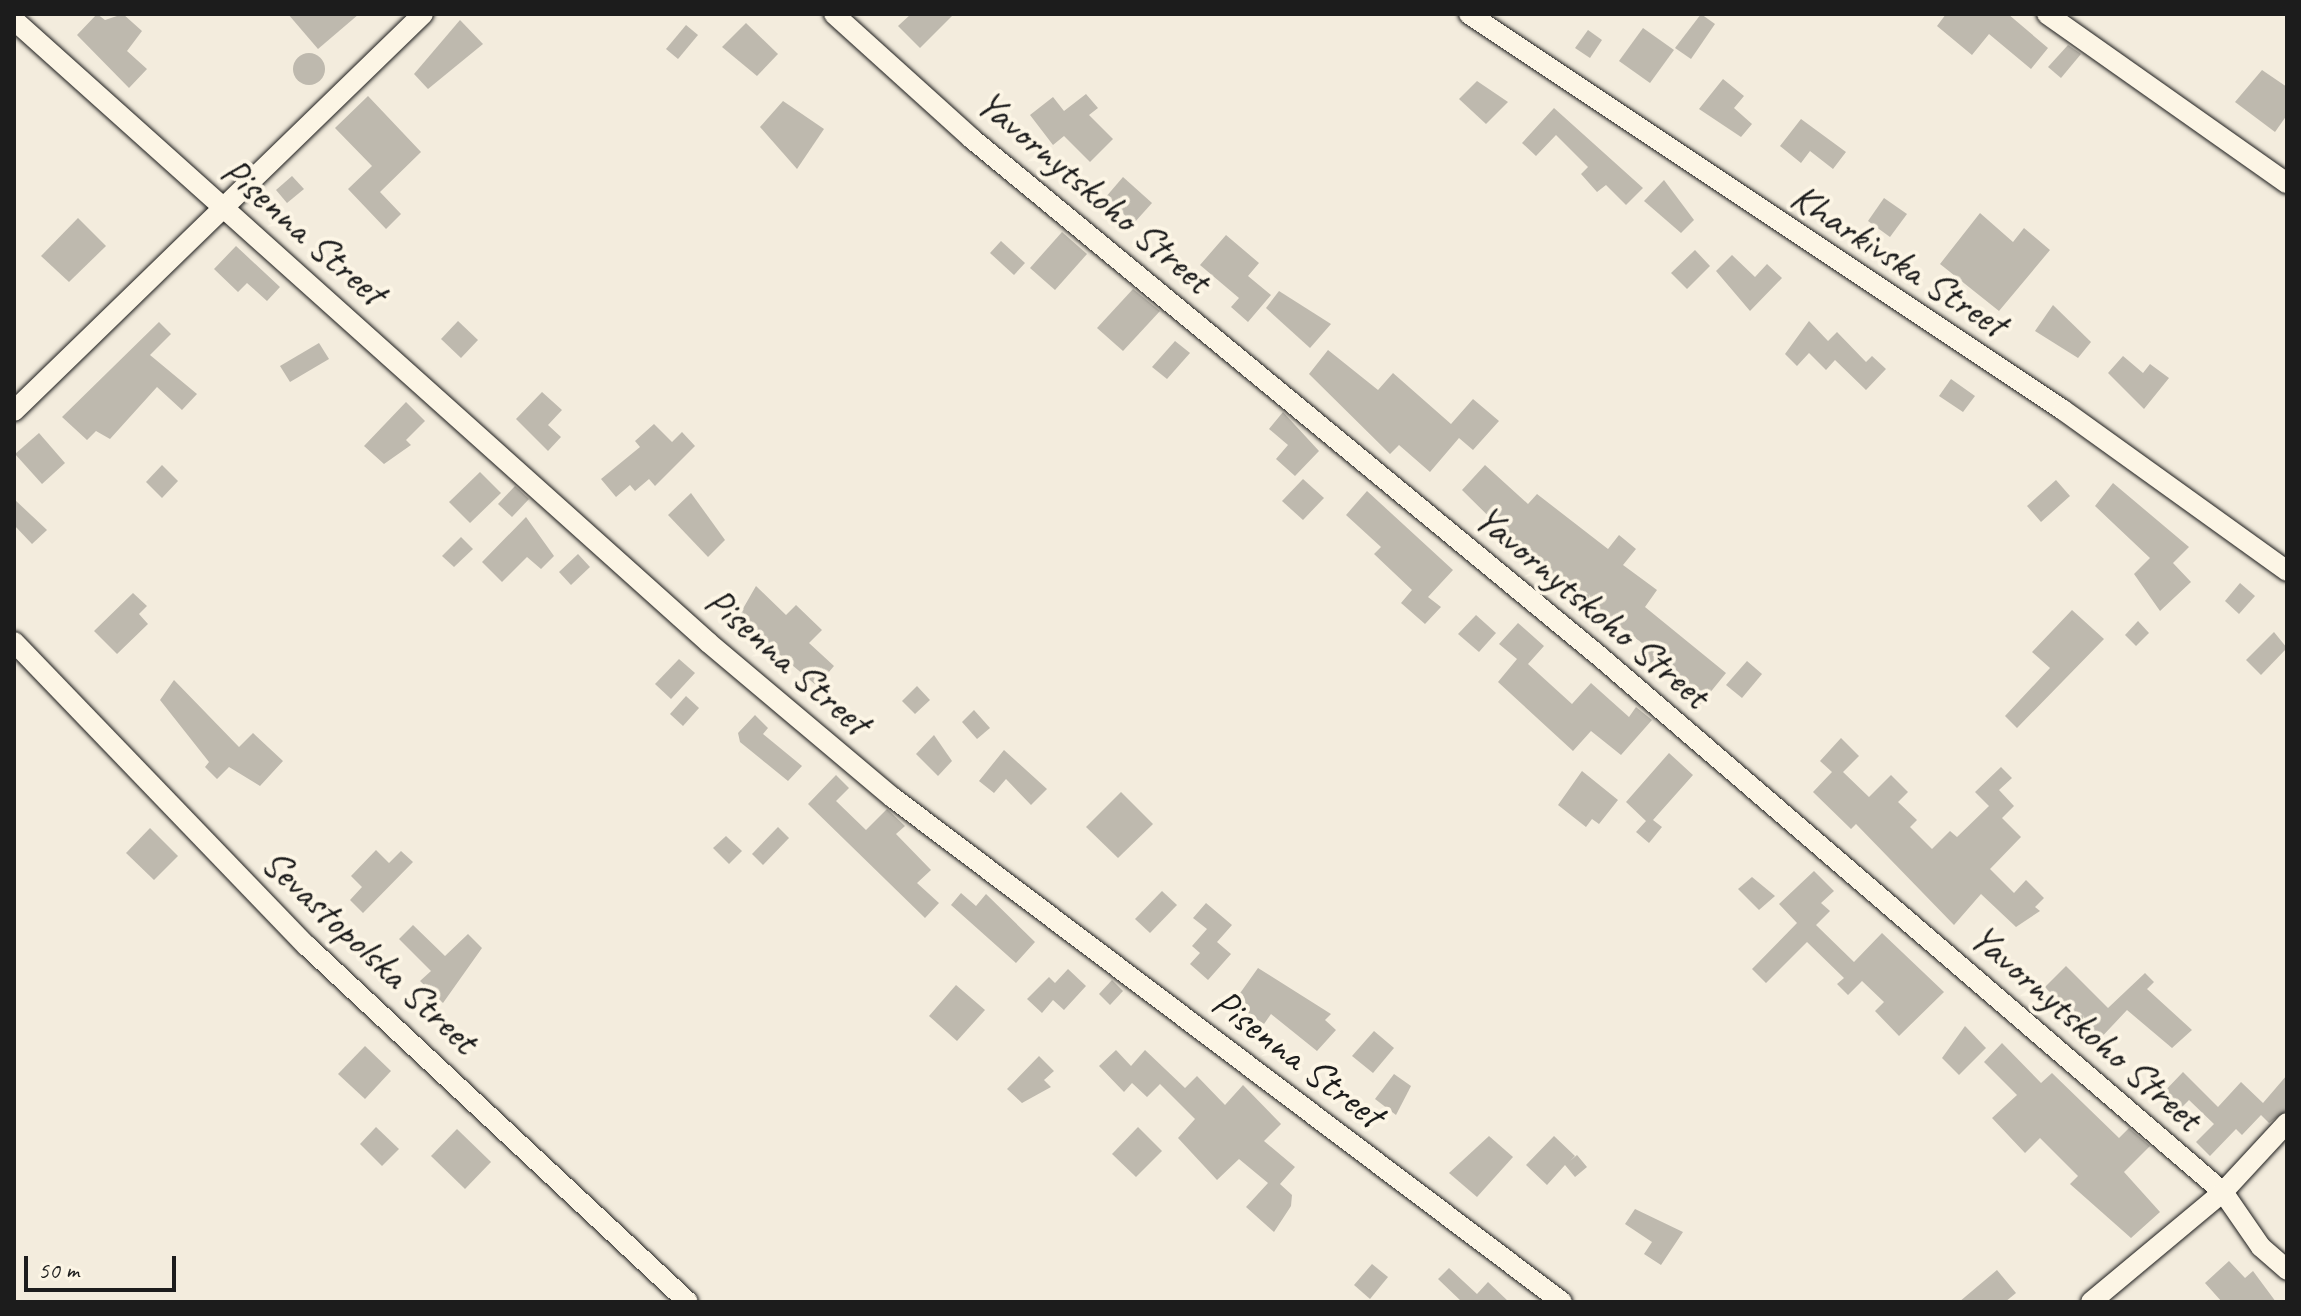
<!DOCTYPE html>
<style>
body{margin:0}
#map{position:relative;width:2301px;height:1316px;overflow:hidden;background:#f3ecdd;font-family:Caveat,sans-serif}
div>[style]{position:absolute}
.building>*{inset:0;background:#beb9ae}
.round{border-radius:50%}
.roads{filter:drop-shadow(0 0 2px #1c1c1c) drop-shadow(0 0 2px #1c1c1c)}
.minor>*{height:20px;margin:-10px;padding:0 10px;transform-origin:10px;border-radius:10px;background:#fcf5e5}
span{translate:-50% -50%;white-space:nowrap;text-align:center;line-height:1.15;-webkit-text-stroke:8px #fcf5e5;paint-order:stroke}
.street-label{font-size:40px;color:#1c1c1c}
.frame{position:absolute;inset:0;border:16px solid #1c1c1c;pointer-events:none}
.scale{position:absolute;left:24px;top:1256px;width:152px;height:36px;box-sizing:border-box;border:4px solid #1c1c1c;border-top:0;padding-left:10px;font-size:24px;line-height:28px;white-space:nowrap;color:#1c1c1c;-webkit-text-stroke:6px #fcf5e5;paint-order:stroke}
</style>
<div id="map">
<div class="building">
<div style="clip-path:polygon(97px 14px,105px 20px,123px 14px,142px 31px,127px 51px,147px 69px,129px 88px,77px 35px)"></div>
<div style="clip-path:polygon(288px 14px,359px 14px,318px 49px)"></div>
<div style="clip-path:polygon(911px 14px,954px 14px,920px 48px,898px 26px)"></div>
<div style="clip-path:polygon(1701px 14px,1715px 24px,1691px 59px,1675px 48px)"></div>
<div style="clip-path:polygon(1946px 14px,2008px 14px,2048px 48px,2031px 69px,1989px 34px,1972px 55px,1937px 26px)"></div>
<div style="clip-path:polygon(460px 20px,483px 44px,428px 89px,414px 74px)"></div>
<div style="clip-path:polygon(746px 23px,778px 54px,757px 76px,722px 47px)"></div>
<div style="clip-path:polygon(686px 25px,698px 35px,678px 59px,666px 49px)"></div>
<div style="clip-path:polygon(1643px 28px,1674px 50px,1650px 83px,1619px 61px)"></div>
<div style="clip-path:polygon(1588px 30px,1602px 40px,1590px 58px,1575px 48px)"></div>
<div style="clip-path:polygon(2068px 45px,2081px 54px,2061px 78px,2048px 67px)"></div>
<div class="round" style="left:293px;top:53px;width:32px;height:32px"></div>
<div style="clip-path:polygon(2262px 70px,2287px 87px,2287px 115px,2275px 132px,2235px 102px)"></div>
<div style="clip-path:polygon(1723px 79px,1744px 96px,1734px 108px,1752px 124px,1741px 137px,1699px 109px)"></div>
<div style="clip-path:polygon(1477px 81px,1508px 102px,1486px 124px,1459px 99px)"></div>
<div style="clip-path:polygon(1086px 94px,1098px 108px,1089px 115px,1113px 139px,1090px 162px,1064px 136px,1053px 145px,1030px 115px,1053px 97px,1064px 111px)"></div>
<div style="clip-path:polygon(368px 96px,421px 152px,380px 192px,401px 214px,386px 229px,348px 189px,372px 166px,335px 128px)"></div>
<div style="clip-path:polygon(783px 101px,824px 129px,797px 169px,760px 127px)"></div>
<div style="clip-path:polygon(1554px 108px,1643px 188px,1626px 205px,1606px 185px,1597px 192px,1581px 174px,1588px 167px,1556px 135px,1536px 156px,1522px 143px)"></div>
<div style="clip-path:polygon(1801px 119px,1846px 152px,1833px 169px,1810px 151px,1801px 163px,1780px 146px)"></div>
<div style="clip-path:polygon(292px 176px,304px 189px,287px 203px,276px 190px)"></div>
<div style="clip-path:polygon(1123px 177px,1152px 203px,1134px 223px,1105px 198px)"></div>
<div style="clip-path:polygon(1664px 180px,1694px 220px,1681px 233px,1644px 201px)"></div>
<div style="clip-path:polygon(1884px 198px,1907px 214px,1890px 237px,1868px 221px)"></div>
<div style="clip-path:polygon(1980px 213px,2013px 242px,2024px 228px,2050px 250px,1999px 311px,1940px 264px)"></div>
<div style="clip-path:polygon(78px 218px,106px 246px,69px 282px,41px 256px)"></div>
<div style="clip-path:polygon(1062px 232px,1087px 254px,1055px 290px,1030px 268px)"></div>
<div style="clip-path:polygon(1226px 235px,1259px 263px,1248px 276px,1271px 295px,1248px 322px,1231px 307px,1239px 298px,1200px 265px)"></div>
<div style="clip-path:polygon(1001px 241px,1025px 263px,1014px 275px,990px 253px)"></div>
<div style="clip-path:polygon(236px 246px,280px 287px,267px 301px,247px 283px,238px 292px,214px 269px)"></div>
<div style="clip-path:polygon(1695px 250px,1710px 266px,1687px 289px,1671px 273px)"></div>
<div style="clip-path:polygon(1732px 255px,1755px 277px,1767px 264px,1782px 278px,1750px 311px,1716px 271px)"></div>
<div style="clip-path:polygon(1133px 289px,1160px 311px,1123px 351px,1097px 328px)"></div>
<div style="clip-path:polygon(1279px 291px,1331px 324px,1310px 348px,1266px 308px)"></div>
<div style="clip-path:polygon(2053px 305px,2091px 342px,2078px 358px,2035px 331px)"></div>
<div style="clip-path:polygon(458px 321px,478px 340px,461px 358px,441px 339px)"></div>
<div style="clip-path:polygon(1809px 321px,1828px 341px,1837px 332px,1866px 362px,1872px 356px,1886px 369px,1866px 390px,1835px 360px,1826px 370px,1809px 353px,1797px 366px,1785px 354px)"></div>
<div style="clip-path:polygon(159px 322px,171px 334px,150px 355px,197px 394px,182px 410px,157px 387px,110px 439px,96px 431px,87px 440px,62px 417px)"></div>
<div style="clip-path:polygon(1175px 341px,1190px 353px,1167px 379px,1152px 367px)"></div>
<div style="clip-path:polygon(319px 343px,329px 359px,290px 382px,280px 366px)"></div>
<div style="clip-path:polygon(1328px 350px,1378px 390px,1393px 373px,1451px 424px,1473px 399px,1499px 421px,1473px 450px,1459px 438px,1430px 472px,1399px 445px,1390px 454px,1309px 374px)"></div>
<div style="clip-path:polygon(2123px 356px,2143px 373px,2150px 364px,2169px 378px,2144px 409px,2108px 373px)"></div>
<div style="clip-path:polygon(1951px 379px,1975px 396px,1963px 412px,1939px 396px)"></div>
<div style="clip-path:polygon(542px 392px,562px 410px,548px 425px,561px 437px,548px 451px,516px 419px)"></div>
<div style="clip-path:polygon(406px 402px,425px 421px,406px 440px,411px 445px,384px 464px,364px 446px)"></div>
<div style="clip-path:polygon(1283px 412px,1319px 451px,1295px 476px,1276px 459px,1288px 445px,1269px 429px)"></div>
<div style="clip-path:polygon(654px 424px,672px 442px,682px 432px,695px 446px,655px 486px,649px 479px,635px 491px,630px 485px,616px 497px,601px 479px,640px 447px,635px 441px)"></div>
<div style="clip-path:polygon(39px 433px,65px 463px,42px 484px,15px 454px)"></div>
<div style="clip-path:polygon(162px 465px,178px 481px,162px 498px,146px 482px)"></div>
<div style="clip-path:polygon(1485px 465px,1528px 504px,1537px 494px,1608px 549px,1619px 535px,1636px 549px,1623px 565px,1657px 590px,1645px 607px,1726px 673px,1700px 705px,1683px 691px,1689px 683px,1655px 659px,1649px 667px,1637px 658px,1646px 646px,1537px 564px,1462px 490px)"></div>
<div style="clip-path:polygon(480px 472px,501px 493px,470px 523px,449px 502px)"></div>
<div style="clip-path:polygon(1303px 479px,1324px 498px,1303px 520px,1282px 501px)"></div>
<div style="clip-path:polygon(2056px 480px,2070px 496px,2041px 522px,2027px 506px)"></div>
<div style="clip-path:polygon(2113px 483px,2189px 547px,2173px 563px,2191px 582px,2160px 611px,2134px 574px,2150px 558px,2095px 506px)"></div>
<div style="clip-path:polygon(515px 486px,529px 499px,512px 517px,498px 504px)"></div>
<div style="clip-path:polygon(1367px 491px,1453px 570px,1428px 597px,1441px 607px,1425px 624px,1401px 603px,1412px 590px,1374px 554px,1381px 547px,1346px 515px)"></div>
<div style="clip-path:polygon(691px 493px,725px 540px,708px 557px,668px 515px)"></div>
<div style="clip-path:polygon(14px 499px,47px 530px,32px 544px,14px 525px)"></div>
<div style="clip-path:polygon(526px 517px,554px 556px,541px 569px,527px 557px,502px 582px,482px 562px)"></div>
<div style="clip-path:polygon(461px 537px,473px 549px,454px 567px,442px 556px)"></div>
<div style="clip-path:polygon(578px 554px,590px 567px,571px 585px,559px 572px)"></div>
<div style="clip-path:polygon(2240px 583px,2255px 596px,2239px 614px,2225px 601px)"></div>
<div style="clip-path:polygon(756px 586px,786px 615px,796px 605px,822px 630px,809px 643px,834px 666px,817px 686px,779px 654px,773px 661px,737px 619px)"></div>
<div style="clip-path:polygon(133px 593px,147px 606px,139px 614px,148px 624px,117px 654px,94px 631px)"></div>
<div style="clip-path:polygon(2072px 610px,2104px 639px,2017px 728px,2005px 716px,2050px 668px,2032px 652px)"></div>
<div style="clip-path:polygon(1476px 615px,1496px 633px,1479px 652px,1458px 634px)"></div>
<div style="clip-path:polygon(2138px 621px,2149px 633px,2136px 646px,2125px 635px)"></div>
<div style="clip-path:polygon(1518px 623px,1544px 646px,1528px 664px,1572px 704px,1591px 683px,1629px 717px,1636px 707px,1652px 720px,1621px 755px,1591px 731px,1573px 751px,1498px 682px,1517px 659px,1499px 644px)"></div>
<div style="clip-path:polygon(2274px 632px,2287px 648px,2261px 675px,2246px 660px)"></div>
<div style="clip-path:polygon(679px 659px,695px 673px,671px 699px,655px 684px)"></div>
<div style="clip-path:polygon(1747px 661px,1762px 674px,1742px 698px,1726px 685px)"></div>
<div style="clip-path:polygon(174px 680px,239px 747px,253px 733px,283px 761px,260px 786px,229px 767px,217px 779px,205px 767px,209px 762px,160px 700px)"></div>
<div style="clip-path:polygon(917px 686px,930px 700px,915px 714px,902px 701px)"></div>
<div style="clip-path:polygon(686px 696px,699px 708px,683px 726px,670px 714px)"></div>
<div style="clip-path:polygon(974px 710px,990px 728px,977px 739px,962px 722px)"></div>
<div style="clip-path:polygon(755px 715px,768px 728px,763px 734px,802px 766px,788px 781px,740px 742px,738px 733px)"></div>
<div style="clip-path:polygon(934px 735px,952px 761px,938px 776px,916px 754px)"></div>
<div style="clip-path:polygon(1841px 738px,1859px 756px,1843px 772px,1869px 797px,1891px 775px,1908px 792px,1898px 802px,1917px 820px,1910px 827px,1932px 849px,1950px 831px,1957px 837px,1989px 806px,1975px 792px,2001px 767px,2012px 778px,1999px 790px,2014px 806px,2002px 818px,2021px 837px,1990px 869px,2014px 893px,2026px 880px,2044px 898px,2035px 907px,2040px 911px,2016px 927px,1981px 894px,1954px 925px,1856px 824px,1851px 829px,1813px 792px,1832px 772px,1820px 761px)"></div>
<div style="clip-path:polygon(1004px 750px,1047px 789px,1031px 805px,1006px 779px,994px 793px,979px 781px)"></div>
<div style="clip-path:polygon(1669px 753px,1693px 775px,1653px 820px,1662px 827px,1649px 843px,1636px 832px,1646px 821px,1626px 802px)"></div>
<div style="clip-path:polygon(1582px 771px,1618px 800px,1599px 824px,1592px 819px,1586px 827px,1558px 805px)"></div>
<div style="clip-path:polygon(836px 775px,849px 788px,836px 801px,866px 830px,887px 809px,905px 826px,896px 834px,931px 870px,917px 883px,939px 903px,925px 918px,808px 804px)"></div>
<div style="clip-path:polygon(1121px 792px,1153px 824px,1118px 858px,1086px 827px)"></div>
<div style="clip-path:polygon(778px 827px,789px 838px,763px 865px,752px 854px)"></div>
<div style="clip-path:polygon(150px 828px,178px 856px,154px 880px,126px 853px)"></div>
<div style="clip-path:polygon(726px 836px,742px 851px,729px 864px,713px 848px)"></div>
<div style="clip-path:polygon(376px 850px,389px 863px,401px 851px,413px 862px,363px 913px,350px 900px,362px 887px,351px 876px)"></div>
<div style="clip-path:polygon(1814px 871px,1834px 891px,1821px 903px,1830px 911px,1816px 925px,1854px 962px,1882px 933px,1944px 992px,1899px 1036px,1875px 1011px,1884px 1002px,1862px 981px,1848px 995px,1837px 984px,1844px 978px,1807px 942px,1766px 983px,1752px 969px,1797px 923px,1779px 904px)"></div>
<div style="clip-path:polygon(1752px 877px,1775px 896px,1759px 910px,1738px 889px)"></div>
<div style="clip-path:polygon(1162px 891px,1177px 905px,1150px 933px,1135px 919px)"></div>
<div style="clip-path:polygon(961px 893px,976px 906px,986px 894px,1035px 942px,1016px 963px,951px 905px)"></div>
<div style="clip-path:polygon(1206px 903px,1232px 925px,1217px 942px,1231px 954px,1208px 980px,1190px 964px,1200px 953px,1192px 946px,1207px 929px,1193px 918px)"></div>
<div style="clip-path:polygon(413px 925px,445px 956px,468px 934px,482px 948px,443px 1003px,420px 981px,431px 971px,399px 939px)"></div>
<div style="clip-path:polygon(2066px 966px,2108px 1008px,2145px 973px,2154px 982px,2147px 989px,2192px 1030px,2172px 1048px,2127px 1010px,2096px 1043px,2045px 987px)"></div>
<div style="clip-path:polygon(1258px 968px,1331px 1014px,1325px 1020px,1336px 1030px,1317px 1051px,1271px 1014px,1264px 1024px,1233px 1003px)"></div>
<div style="clip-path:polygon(1068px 969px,1086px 986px,1064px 1010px,1053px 1000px,1042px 1013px,1027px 999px,1049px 977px,1055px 983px)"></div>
<div style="clip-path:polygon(1112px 980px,1123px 991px,1110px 1005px,1099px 994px)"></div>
<div style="clip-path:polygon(956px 985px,985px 1010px,957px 1041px,929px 1016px)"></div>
<div style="clip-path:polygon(1965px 1026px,1986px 1048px,1959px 1075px,1942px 1058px)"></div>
<div style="clip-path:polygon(1374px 1031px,1394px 1048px,1373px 1073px,1352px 1056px)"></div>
<div style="clip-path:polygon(2002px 1043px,2041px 1083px,2052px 1073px,2119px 1138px,2129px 1128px,2150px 1146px,2124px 1172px,2160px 1212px,2131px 1238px,2070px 1184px,2078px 1176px,2040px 1138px,2025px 1153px,1992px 1118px,2017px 1095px,1984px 1062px)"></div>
<div style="clip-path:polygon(365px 1046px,391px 1071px,365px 1099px,338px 1074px)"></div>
<div style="clip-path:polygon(1116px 1050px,1131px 1066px,1145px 1050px,1185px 1088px,1197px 1076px,1225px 1105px,1243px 1085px,1281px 1124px,1264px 1141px,1295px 1167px,1280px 1184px,1292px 1195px,1291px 1206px,1274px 1232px,1246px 1207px,1268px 1183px,1239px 1159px,1217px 1180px,1178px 1138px,1195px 1119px,1160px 1084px,1147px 1097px,1132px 1083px,1124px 1092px,1099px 1066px)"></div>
<div style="clip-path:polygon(1039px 1056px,1054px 1071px,1044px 1080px,1051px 1087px,1022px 1103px,1007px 1089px)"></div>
<div style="clip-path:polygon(2183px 1072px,2218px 1107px,2241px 1082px,2263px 1103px,2287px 1075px,2287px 1110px,2269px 1123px,2261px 1115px,2242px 1135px,2236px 1129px,2210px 1156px,2196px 1142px,2214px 1124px,2189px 1100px,2177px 1112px,2160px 1096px)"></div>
<div style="clip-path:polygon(1394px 1074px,1411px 1086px,1396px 1115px,1375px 1099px)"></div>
<div style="clip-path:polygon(376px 1127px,399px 1149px,382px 1166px,360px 1144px)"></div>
<div style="clip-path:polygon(1138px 1127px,1162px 1151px,1136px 1177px,1112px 1154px)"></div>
<div style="clip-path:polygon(457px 1129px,491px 1162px,465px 1189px,431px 1156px)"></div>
<div style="clip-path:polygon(1489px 1136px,1513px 1157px,1477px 1197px,1449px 1173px)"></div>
<div style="clip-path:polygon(1554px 1136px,1575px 1156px,1570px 1161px,1577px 1155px,1587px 1167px,1575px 1177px,1565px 1165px,1547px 1185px,1526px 1165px)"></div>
<div style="clip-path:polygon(1635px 1209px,1683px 1232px,1661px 1265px,1644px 1254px,1652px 1242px,1625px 1224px)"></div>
<div style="clip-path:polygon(2229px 1261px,2245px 1278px,2253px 1271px,2276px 1302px,2222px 1302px,2205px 1283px)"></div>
<div style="clip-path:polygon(1372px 1264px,1388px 1277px,1370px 1299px,1354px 1285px)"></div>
<div style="clip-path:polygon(1449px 1268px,1477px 1294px,1488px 1282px,1509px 1302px,1462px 1302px,1438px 1279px)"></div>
<div style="clip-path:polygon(1997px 1270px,2016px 1293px,2005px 1302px,1959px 1302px)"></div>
</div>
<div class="roads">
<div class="minor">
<div style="left:834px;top:14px;width:185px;rotate:42.1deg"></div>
<div style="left:971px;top:138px;width:813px;rotate:39.51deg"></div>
<div style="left:1598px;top:655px;width:824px;rotate:40.67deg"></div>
<div style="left:2223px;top:1192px;width:67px;rotate:55.4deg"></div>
<div style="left:2261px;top:1247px;width:35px;rotate:41deg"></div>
<div style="left:1469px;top:14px;width:714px;rotate:33.69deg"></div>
<div style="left:2063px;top:410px;width:276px;rotate:35.7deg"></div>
<div style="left:2047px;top:14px;width:294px;rotate:35.2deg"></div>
<div style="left:14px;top:20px;width:933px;rotate:41.87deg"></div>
<div style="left:709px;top:643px;width:239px;rotate:40.1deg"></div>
<div style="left:892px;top:797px;width:839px;rotate:37.01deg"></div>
<div style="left:14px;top:411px;width:570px;rotate:-44.15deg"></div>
<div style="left:14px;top:642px;width:422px;rotate:46.1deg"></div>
<div style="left:307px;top:946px;width:521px;rotate:43.06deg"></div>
<div style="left:2091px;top:1302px;width:172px;rotate:-39.8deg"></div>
<div style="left:2223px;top:1192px;width:94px;rotate:-47.2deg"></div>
</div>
</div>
<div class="street-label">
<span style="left:1094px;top:191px;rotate:40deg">Yavornytskoho Street</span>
<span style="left:304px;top:231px;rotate:41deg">Pisenna Street</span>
<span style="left:1899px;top:260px;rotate:33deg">Kharkivska Street</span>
<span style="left:1592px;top:606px;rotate:40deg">Yavornytskoho Street</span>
<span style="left:788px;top:661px;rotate:41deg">Pisenna Street</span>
<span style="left:370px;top:951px;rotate:43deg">Sevastopolska Street</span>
<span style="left:2086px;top:1027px;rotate:41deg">Yavornytskoho Street</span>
<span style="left:1298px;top:1058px;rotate:37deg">Pisenna Street</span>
</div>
<div class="frame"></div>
<div class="scale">50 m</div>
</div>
